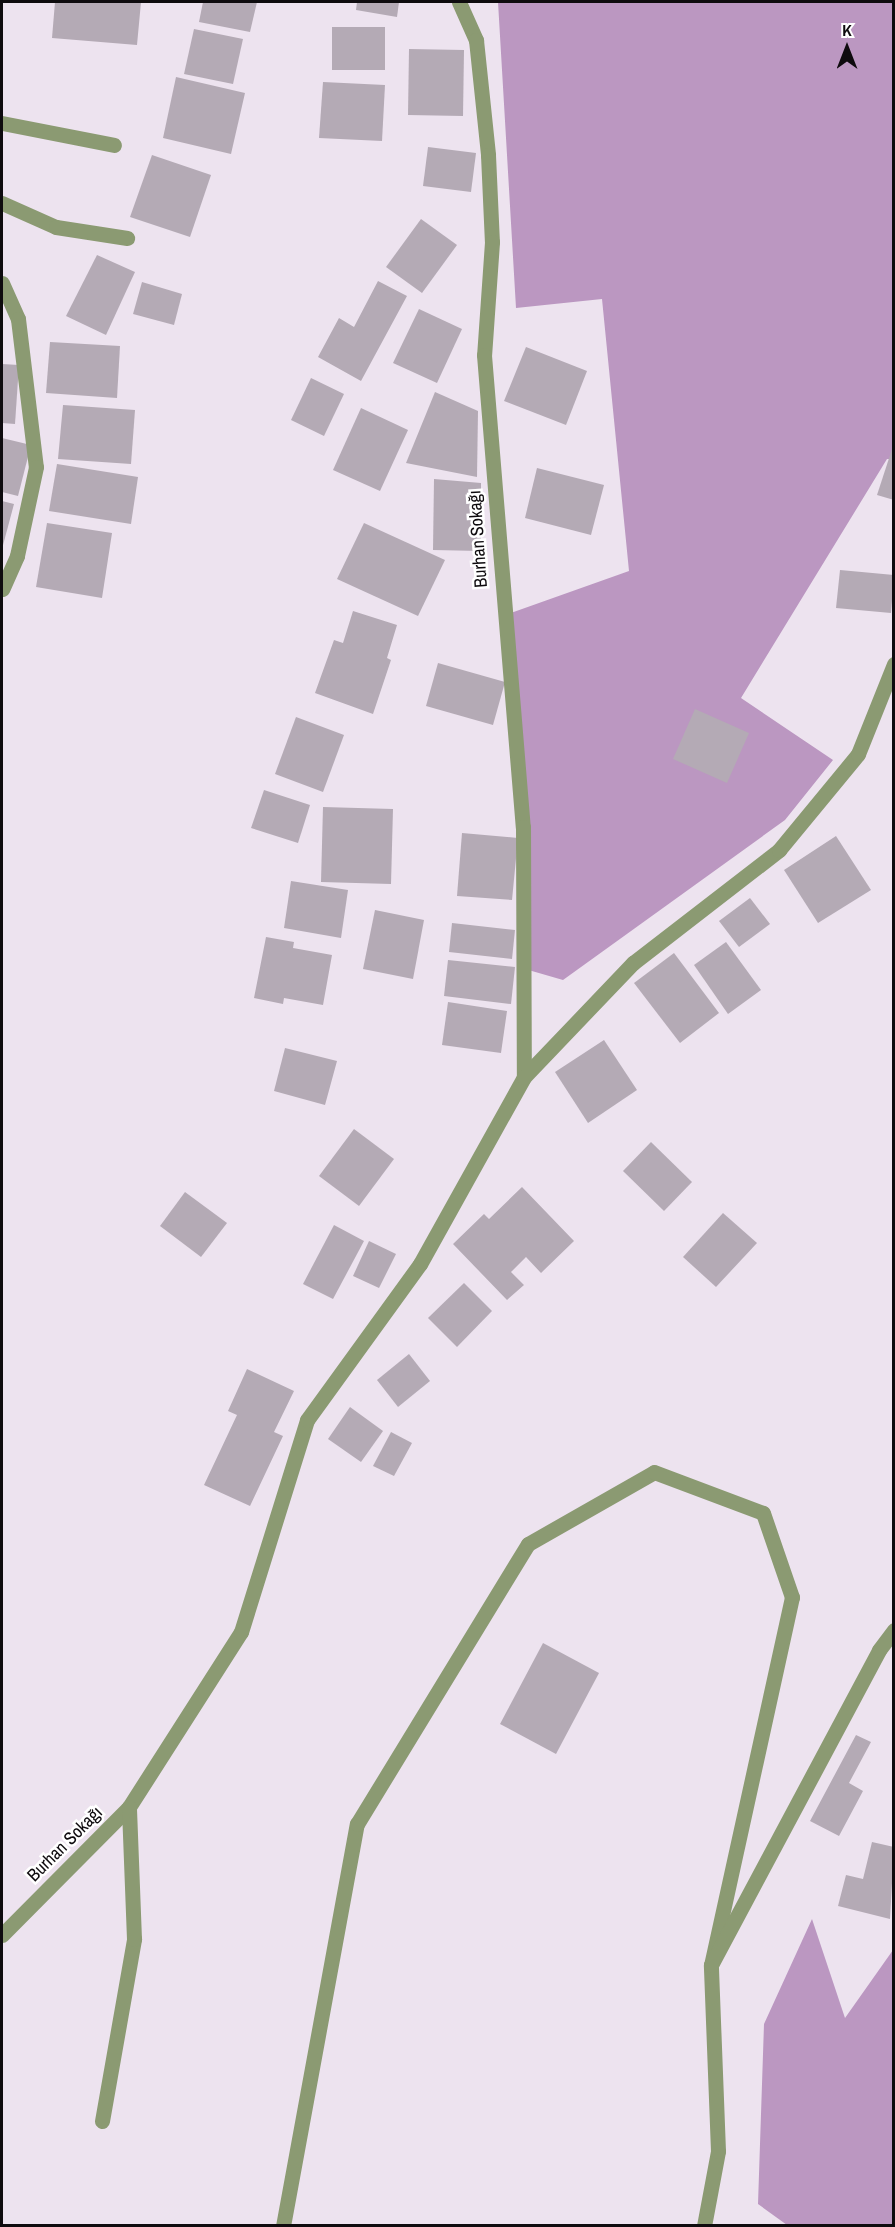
<!DOCTYPE html>
<meta charset="utf-8">
<style>
body{margin:0}
#map{position:relative;width:895px;height:2227px;overflow:hidden;background:#ede3ef;font-family:"Archivo Narrow",sans-serif}
div>[style]{position:absolute}
.forest>*{inset:0;background:#bb97c1}
.building>*{inset:0;background:#b4aab5}
.minor>*{height:15px;margin:-7.5px;padding:0 7.5px;transform-origin:7.5px;border-radius:7.5px;background:#8b9a72}
span{translate:-50% -50%;white-space:nowrap;text-align:center;line-height:1.15;-webkit-text-stroke:5px #fff;paint-order:stroke}
.street-label{font-size:18px;color:#0e0b0e}
.frame{position:absolute;inset:0;border:3px solid #0e0b0e;pointer-events:none}
.north{position:absolute;left:817px;top:18px;width:60px;height:60px;-webkit-text-stroke:4px #fff;paint-order:stroke;rotate:0deg;font-size:16px;font-weight:700;line-height:24px;text-align:center;color:#0e0b0e}
.north::after{content:'';display:block;margin:auto;width:21px;height:27px;background:#0e0b0e;clip-path:polygon(50% 0,100% 100%,50% 72%,0 100%)}
</style>
<div id="map">
<div class="forest">
<div style="clip-path:polygon(498px 2px,893px 2px,893px 459px,887px 459px,741px 698px,833px 760px,785px 820px,563px 980px,525px 969px,505px 615px,629px 571px,602px 299px,516px 308px)"></div>
<div style="clip-path:polygon(812px 1919px,845px 2018px,893px 1950px,893px 2225px,787px 2225px,758px 2204px,764px 2024px)"></div>
</div>
<div class="building">
<div style="clip-path:polygon(55px 2px,141px 2px,137px 45px,52px 38px)"></div>
<div style="clip-path:polygon(203px 2px,257px 2px,250px 32px,199px 22px)"></div>
<div style="clip-path:polygon(357px 2px,399px 2px,397px 17px,356px 10px)"></div>
<div style="clip-path:polygon(332px 27px,385px 27px,385px 70px,332px 70px)"></div>
<div style="clip-path:polygon(194px 29px,243px 39px,233px 84px,184px 74px)"></div>
<div style="clip-path:polygon(409px 49px,464px 50px,463px 116px,408px 115px)"></div>
<div style="clip-path:polygon(176px 77px,245px 93px,231px 154px,163px 138px)"></div>
<div style="clip-path:polygon(323px 82px,385px 85px,382px 141px,319px 138px)"></div>
<div style="clip-path:polygon(428px 147px,476px 153px,471px 192px,423px 186px)"></div>
<div style="clip-path:polygon(152px 155px,211px 175px,190px 237px,130px 217px)"></div>
<div style="clip-path:polygon(421px 219px,457px 245px,422px 293px,386px 267px)"></div>
<div style="clip-path:polygon(97px 255px,135px 272px,106px 335px,66px 316px)"></div>
<div style="clip-path:polygon(378px 281px,407px 296px,361px 381px,318px 357px,339px 318px,354px 327px)"></div>
<div style="clip-path:polygon(142px 282px,182px 294px,174px 325px,133px 314px)"></div>
<div style="clip-path:polygon(419px 309px,462px 329px,437px 383px,393px 363px)"></div>
<div style="clip-path:polygon(50px 342px,120px 346px,117px 398px,46px 393px)"></div>
<div style="clip-path:polygon(526px 347px,587px 371px,566px 425px,504px 401px)"></div>
<div style="clip-path:polygon(2px 364px,19px 365px,15px 424px,2px 423px)"></div>
<div style="clip-path:polygon(311px 378px,344px 394px,324px 436px,291px 420px)"></div>
<div style="clip-path:polygon(435px 392px,478px 411px,477px 477px,406px 463px)"></div>
<div style="clip-path:polygon(63px 405px,135px 410px,131px 464px,58px 459px)"></div>
<div style="clip-path:polygon(361px 408px,408px 430px,380px 491px,333px 470px)"></div>
<div style="clip-path:polygon(2px 438px,31px 445px,18px 496px,2px 492px)"></div>
<div style="clip-path:polygon(893px 446px,894px 446px,894px 500px,877px 495px)"></div>
<div style="clip-path:polygon(57px 464px,138px 477px,131px 524px,49px 511px)"></div>
<div style="clip-path:polygon(537px 468px,604px 485px,591px 535px,525px 518px)"></div>
<div style="clip-path:polygon(434px 479px,481px 483px,481px 551px,433px 550px)"></div>
<div style="clip-path:polygon(2px 501px,14px 504px,2px 549px)"></div>
<div style="clip-path:polygon(47px 523px,112px 533px,102px 598px,36px 587px)"></div>
<div style="clip-path:polygon(364px 523px,445px 560px,418px 616px,337px 579px)"></div>
<div style="clip-path:polygon(840px 570px,894px 575px,891px 613px,836px 608px)"></div>
<div style="clip-path:polygon(353px 611px,397px 625px,387px 658px,391px 660px,373px 714px,315px 693px,334px 640px,343px 643px)"></div>
<div style="clip-path:polygon(438px 663px,505px 682px,493px 725px,426px 706px)"></div>
<div style="clip-path:polygon(695px 709px,749px 733px,727px 783px,673px 759px)"></div>
<div style="clip-path:polygon(296px 717px,344px 735px,323px 792px,275px 774px)"></div>
<div style="clip-path:polygon(264px 790px,310px 805px,298px 843px,251px 828px)"></div>
<div style="clip-path:polygon(323px 807px,393px 809px,391px 884px,321px 882px)"></div>
<div style="clip-path:polygon(462px 833px,518px 838px,512px 900px,457px 896px)"></div>
<div style="clip-path:polygon(836px 836px,871px 890px,818px 923px,784px 870px)"></div>
<div style="clip-path:polygon(291px 881px,348px 890px,341px 938px,284px 928px)"></div>
<div style="clip-path:polygon(750px 898px,770px 924px,739px 947px,719px 921px)"></div>
<div style="clip-path:polygon(375px 910px,424px 920px,413px 979px,363px 969px)"></div>
<div style="clip-path:polygon(452px 923px,515px 930px,512px 959px,449px 952px)"></div>
<div style="clip-path:polygon(266px 937px,294px 942px,293px 948px,332px 955px,323px 1005px,284px 998px,283px 1004px,254px 998px)"></div>
<div style="clip-path:polygon(726px 942px,761px 990px,728px 1014px,694px 965px)"></div>
<div style="clip-path:polygon(674px 953px,719px 1013px,680px 1043px,634px 983px)"></div>
<div style="clip-path:polygon(448px 960px,515px 967px,511px 1004px,444px 996px)"></div>
<div style="clip-path:polygon(448px 1002px,507px 1011px,501px 1053px,442px 1045px)"></div>
<div style="clip-path:polygon(604px 1040px,637px 1090px,588px 1123px,555px 1072px)"></div>
<div style="clip-path:polygon(285px 1048px,337px 1061px,325px 1105px,274px 1091px)"></div>
<div style="clip-path:polygon(354px 1129px,394px 1159px,359px 1206px,319px 1176px)"></div>
<div style="clip-path:polygon(651px 1142px,692px 1182px,664px 1211px,623px 1171px)"></div>
<div style="clip-path:polygon(522px 1187px,574px 1241px,541px 1273px,526px 1257px,511px 1272px,524px 1285px,507px 1300px,453px 1244px,484px 1214px,489px 1219px)"></div>
<div style="clip-path:polygon(185px 1192px,227px 1223px,201px 1257px,160px 1226px)"></div>
<div style="clip-path:polygon(723px 1213px,757px 1243px,716px 1287px,683px 1257px)"></div>
<div style="clip-path:polygon(334px 1225px,364px 1241px,333px 1299px,303px 1284px)"></div>
<div style="clip-path:polygon(369px 1241px,396px 1254px,379px 1288px,353px 1276px)"></div>
<div style="clip-path:polygon(464px 1283px,492px 1311px,457px 1347px,428px 1318px)"></div>
<div style="clip-path:polygon(409px 1354px,430px 1381px,398px 1407px,377px 1380px)"></div>
<div style="clip-path:polygon(247px 1369px,294px 1391px,274px 1432px,283px 1436px,250px 1506px,204px 1485px,237px 1415px,228px 1411px)"></div>
<div style="clip-path:polygon(350px 1407px,383px 1431px,361px 1462px,328px 1439px)"></div>
<div style="clip-path:polygon(391px 1432px,412px 1443px,394px 1476px,373px 1466px)"></div>
<div style="clip-path:polygon(543px 1643px,599px 1673px,556px 1754px,500px 1724px)"></div>
<div style="clip-path:polygon(856px 1735px,871px 1742px,849px 1783px,863px 1791px,839px 1836px,810px 1821px)"></div>
<div style="clip-path:polygon(872px 1842px,894px 1847px,890px 1919px,838px 1906px,846px 1875px,863px 1879px)"></div>
</div>
<div class="minor">
<div style="left:459px;top:2px;width:42px;rotate:65.9deg"></div>
<div style="left:476px;top:40px;width:116px;rotate:84deg"></div>
<div style="left:488px;top:155px;width:87px;rotate:87.4deg"></div>
<div style="left:492px;top:242px;width:113px;rotate:94deg"></div>
<div style="left:484px;top:355px;width:474px;rotate:85.3deg"></div>
<div style="left:523px;top:827px;width:250px;rotate:89.8deg"></div>
<div style="left:2px;top:123px;width:114px;rotate:11.1deg"></div>
<div style="left:2px;top:203px;width:59px;rotate:24deg"></div>
<div style="left:56px;top:227px;width:72px;rotate:8.8deg"></div>
<div style="left:2px;top:283px;width:39px;rotate:66deg"></div>
<div style="left:18px;top:319px;width:149px;rotate:83.1deg"></div>
<div style="left:36px;top:467px;width:91px;rotate:102.1deg"></div>
<div style="left:17px;top:556px;width:36px;rotate:114deg"></div>
<div style="left:2px;top:1935px;width:180px;rotate:-45.2deg"></div>
<div style="left:129px;top:1807px;width:208px;rotate:-57.4deg"></div>
<div style="left:241px;top:1632px;width:222px;rotate:-72.7deg"></div>
<div style="left:307px;top:1420px;width:193px;rotate:-54.1deg"></div>
<div style="left:420px;top:1264px;width:214px;rotate:-60.9deg"></div>
<div style="left:524px;top:1077px;width:158px;rotate:-46.3deg"></div>
<div style="left:633px;top:963px;width:185px;rotate:-37.7deg"></div>
<div style="left:779px;top:850px;width:124px;rotate:-50.5deg"></div>
<div style="left:858px;top:754px;width:97px;rotate:-68.2deg"></div>
<div style="left:102px;top:2121px;width:185px;rotate:-80deg"></div>
<div style="left:134px;top:1939px;width:132px;rotate:-92.2deg"></div>
<div style="left:283px;top:2226px;width:409px;rotate:-79.6deg"></div>
<div style="left:357px;top:1824px;width:328px;rotate:-58.6deg"></div>
<div style="left:528px;top:1544px;width:145px;rotate:-29.7deg"></div>
<div style="left:654px;top:1472px;width:116px;rotate:20.6deg"></div>
<div style="left:763px;top:1513px;width:89px;rotate:71deg"></div>
<div style="left:792px;top:1597px;width:377px;rotate:102.4deg"></div>
<div style="left:704px;top:2226px;width:76px;rotate:-79.4deg"></div>
<div style="left:718px;top:2151px;width:186px;rotate:-92.2deg"></div>
<div style="left:711px;top:1965px;width:357px;rotate:-61.9deg"></div>
<div style="left:879px;top:1650px;width:25px;rotate:-53deg"></div>
</div>
<div class="street-label">
<span style="left:478px;top:539px;rotate:-94deg">Burhan Sokağı</span>
<span style="left:65px;top:1844px;rotate:-45deg">Burhan Sokağı</span>
</div>
<div class="frame"></div>
<div class="north">K</div>
</div>
